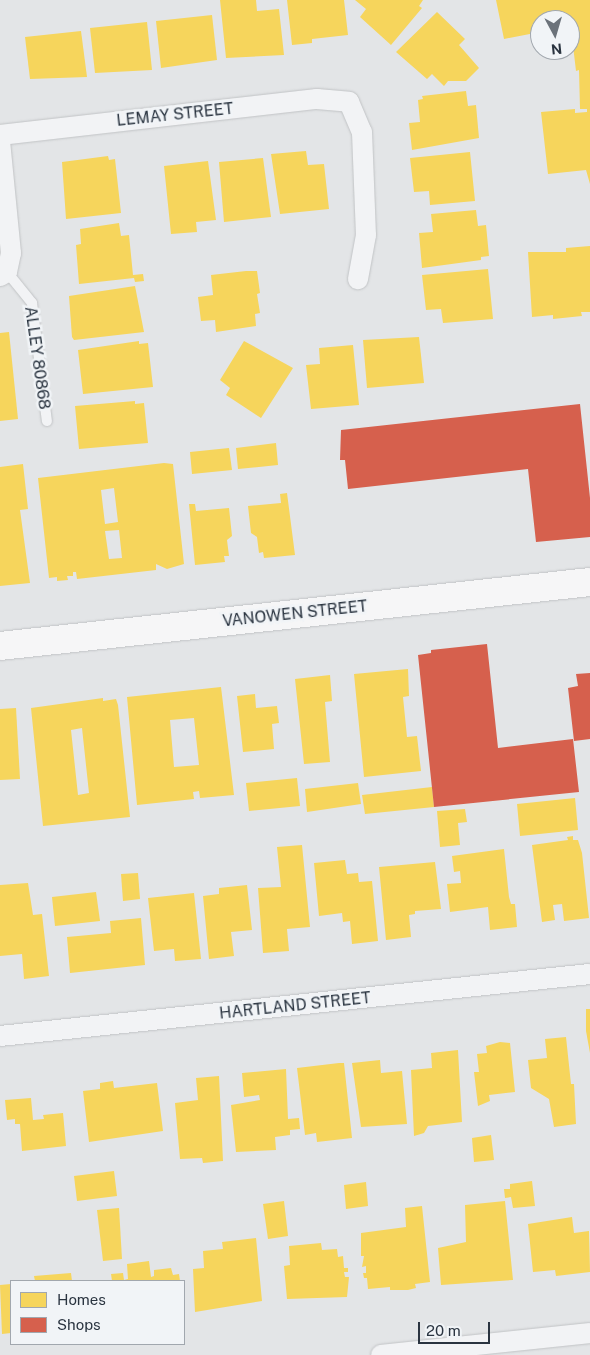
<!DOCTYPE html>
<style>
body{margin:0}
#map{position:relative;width:590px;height:1355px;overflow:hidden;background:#e3e5e7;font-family:"Public Sans",sans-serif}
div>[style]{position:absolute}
.homes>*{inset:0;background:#f6d55c}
.shops>*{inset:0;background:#d6604d}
.roads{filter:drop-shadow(0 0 1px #c1c3c5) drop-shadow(0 0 1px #c1c3c5)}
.lane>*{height:10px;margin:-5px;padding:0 5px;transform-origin:5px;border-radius:5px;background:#f2f3f5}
.street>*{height:20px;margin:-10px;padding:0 10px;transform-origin:10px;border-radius:10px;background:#f2f3f5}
.secondary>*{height:28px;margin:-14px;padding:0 14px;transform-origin:14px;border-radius:14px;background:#f6f6f7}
span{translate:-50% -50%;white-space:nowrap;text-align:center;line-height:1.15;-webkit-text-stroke:5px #f1f4f7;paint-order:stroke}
.street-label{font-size:16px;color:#2a3440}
.legend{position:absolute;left:10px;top:1280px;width:175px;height:65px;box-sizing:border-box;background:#f1f4f7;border:1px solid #a1a7ae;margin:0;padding:6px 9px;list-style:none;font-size:15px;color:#2a3440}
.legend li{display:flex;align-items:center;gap:10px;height:25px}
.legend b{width:25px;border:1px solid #a1a7ae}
.north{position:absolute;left:530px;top:10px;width:50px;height:50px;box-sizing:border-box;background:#f1f4f7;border:1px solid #a1a7ae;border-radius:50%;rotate:174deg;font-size:14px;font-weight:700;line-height:20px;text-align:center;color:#2a3440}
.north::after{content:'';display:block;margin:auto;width:18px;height:22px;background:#6b727a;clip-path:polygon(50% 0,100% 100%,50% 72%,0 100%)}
.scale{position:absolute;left:418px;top:1322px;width:72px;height:22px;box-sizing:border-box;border:2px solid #2a3440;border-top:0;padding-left:6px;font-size:15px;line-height:18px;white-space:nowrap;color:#2a3440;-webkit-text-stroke:4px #f1f4f7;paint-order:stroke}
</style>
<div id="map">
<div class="homes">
<div style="clip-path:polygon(220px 0,256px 0,257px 11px,279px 9px,284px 55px,226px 58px)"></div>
<div style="clip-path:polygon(287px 0,344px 0,348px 35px,312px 39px,312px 43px,292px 45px)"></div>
<div style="clip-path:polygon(355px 0,423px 0,419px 6px,422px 8px,391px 45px,360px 17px,366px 9px)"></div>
<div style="clip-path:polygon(496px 0,590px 0,590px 184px,586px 170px,548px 174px,541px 112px,575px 109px,575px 113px,587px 112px,587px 109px,580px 109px,579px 70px,576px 71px,570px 20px,540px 20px,540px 32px,504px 39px)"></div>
<div style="clip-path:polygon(437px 12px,465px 39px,459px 45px,479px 68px,466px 81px,448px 81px,444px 86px,432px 74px,427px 79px,396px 52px)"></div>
<div style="clip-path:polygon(212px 15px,217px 60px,161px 68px,156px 21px)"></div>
<div style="clip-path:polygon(147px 22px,152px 70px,95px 73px,90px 28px)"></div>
<div style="clip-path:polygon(81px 31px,87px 77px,30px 79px,25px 37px)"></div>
<div style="clip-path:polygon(466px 91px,468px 106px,476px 105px,479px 138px,412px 150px,409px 123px,420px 122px,418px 100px,423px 99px,422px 96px)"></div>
<div style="clip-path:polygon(306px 151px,308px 165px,324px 164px,329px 209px,280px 214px,271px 154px)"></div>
<div style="clip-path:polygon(470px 152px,475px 201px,430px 205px,429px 191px,414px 192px,410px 158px)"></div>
<div style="clip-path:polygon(108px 156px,109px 160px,115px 159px,121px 213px,66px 219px,62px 162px)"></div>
<div style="clip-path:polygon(263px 158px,271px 217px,224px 222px,219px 162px)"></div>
<div style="clip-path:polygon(208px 161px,216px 220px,196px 222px,197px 232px,171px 234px,164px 166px)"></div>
<div style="clip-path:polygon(476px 210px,478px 226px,486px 225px,489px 256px,481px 257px,481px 260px,422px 268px,419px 233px,433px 232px,431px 214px)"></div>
<div style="clip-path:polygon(119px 223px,121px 236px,129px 235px,133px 275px,143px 274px,144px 281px,135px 282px,134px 278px,79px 284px,76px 245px,81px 244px,80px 229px)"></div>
<div style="clip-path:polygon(590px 246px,590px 312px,581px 312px,582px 316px,553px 319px,553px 315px,532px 317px,528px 252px,566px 252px,566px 248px)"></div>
<div style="clip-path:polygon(488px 269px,493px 319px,443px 323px,441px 309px,426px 310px,422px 275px)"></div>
<div style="clip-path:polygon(246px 271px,257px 271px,260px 293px,257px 294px,260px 313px,255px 314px,256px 326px,216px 332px,215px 320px,201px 321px,198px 297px,213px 295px,211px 275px)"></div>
<div style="clip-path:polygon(135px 286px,144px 332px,74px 340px,72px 337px,69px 296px)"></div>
<div style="clip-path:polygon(9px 332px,18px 419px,0 421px,0 333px)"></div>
<div style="clip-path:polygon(419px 337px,424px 383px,367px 388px,363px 340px)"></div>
<div style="clip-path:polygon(139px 341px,139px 344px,148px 343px,153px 387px,83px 394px,78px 350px)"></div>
<div style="clip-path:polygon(244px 341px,293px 368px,261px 418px,226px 395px,230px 388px,220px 380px)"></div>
<div style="clip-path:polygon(353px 345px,359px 405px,311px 409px,306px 365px,320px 364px,319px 348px)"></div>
<div style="clip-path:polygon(135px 401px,135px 404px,144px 403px,148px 443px,79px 449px,75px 406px)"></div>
<div style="clip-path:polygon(276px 443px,278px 465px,238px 469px,236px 448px)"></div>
<div style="clip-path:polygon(229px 448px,232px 470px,192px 474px,190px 452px)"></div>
<div style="clip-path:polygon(evenodd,164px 463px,173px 464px,184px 564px,167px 569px,156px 564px,156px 570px,77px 579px,76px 572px,73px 572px,73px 576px,67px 576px,68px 580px,57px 581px,57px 577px,49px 578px,38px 478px,164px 463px,114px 488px,118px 522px,105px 524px,101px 490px,114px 488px,164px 463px,119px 530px,122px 558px,109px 559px,105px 531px,119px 530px)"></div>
<div style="clip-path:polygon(23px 464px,28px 509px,20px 510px,30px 583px,0 586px,0 467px)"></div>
<div style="clip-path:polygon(287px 493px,295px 555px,264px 558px,263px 552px,259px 553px,257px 537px,251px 533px,248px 506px,281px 503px,280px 494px)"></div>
<div style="clip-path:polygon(189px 504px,195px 504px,196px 511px,229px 508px,232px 536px,227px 540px,229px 556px,224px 556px,225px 562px,195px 565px)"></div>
<div style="clip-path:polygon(408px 669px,409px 696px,403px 697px,407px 737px,417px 736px,421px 771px,364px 777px,354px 674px)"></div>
<div style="clip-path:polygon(330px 675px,332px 701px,325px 702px,330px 762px,304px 764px,295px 679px)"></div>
<div style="clip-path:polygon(evenodd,221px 687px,234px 795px,200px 798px,199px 791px,193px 792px,194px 799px,137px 805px,127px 697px,221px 687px,194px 718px,199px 765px,174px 767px,170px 720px,194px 718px)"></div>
<div style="clip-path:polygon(255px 694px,256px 708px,277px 706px,279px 723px,272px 724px,274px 749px,243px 752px,237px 696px)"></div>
<div style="clip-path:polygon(evenodd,103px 698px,103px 701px,116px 699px,118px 705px,130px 817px,43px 826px,31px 708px,103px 698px,82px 728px,89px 793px,78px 795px,71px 730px,82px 728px)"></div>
<div style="clip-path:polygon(16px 708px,20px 779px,0 780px,0 709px)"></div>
<div style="clip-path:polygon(297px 778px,300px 806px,249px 811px,246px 783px)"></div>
<div style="clip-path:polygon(358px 783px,361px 804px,307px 812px,305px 789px)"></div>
<div style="clip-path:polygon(432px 787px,434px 807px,365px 814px,362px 795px)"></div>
<div style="clip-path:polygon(575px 798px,578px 830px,520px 836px,517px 804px)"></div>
<div style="clip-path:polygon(465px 809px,467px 822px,458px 823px,460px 845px,440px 847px,437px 811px)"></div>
<div style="clip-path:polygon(573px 836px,573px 840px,578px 840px,582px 853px,589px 918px,564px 921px,562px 904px,553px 905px,555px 920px,542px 922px,532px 845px,568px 840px,567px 837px)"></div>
<div style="clip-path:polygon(302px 845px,310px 927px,287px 929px,289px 951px,263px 953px,258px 888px,281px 887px,277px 847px)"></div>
<div style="clip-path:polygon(504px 849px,509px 897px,511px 904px,515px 904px,517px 927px,490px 930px,488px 907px,450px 912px,447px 884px,461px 883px,460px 871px,454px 872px,452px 856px)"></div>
<div style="clip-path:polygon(345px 860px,347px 874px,358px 873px,359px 882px,372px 881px,378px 941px,352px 944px,350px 921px,343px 922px,342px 913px,319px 916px,314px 863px)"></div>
<div style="clip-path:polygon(435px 862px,441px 909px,415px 911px,415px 914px,409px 915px,411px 937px,386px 940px,379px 867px)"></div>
<div style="clip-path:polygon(138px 873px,140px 899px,123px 901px,121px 874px)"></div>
<div style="clip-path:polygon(28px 883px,33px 915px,42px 914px,49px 976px,24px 979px,22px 954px,0 956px,0 885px)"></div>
<div style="clip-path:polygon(247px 885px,252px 930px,231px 932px,234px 956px,209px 959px,203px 896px,219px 894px,219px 888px)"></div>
<div style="clip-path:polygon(96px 892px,100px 921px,55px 926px,52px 897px)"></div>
<div style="clip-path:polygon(194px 893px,201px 959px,175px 961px,174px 949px,154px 951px,148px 898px)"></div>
<div style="clip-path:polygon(141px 918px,145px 965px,70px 973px,67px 937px,111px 933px,110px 921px)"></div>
<div style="clip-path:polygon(586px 1009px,590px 1009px,590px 1053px,586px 1031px)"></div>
<div style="clip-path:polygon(566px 1037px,571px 1084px,574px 1084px,576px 1124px,554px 1127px,549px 1099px,531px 1088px,528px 1060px,547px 1058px,545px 1039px)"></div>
<div style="clip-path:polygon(500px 1042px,510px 1043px,515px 1092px,489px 1095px,490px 1101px,478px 1106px,474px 1072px,479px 1072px,477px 1054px,487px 1053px,486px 1046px)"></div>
<div style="clip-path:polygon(458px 1050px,462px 1122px,428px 1126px,424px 1133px,414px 1136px,411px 1070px,432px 1068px,431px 1053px)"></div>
<div style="clip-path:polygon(380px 1060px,381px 1073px,402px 1071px,407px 1124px,361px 1127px,352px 1063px)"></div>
<div style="clip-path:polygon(339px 1063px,344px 1063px,352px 1138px,317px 1142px,316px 1133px,305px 1135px,297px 1068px)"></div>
<div style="clip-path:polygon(286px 1069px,288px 1119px,299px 1118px,300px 1129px,290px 1130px,290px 1135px,275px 1137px,276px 1150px,236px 1152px,231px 1105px,260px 1100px,259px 1095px,244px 1097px,242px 1073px)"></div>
<div style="clip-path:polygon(219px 1076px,223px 1161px,203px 1163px,202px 1158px,180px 1159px,175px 1103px,198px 1100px,196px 1078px)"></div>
<div style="clip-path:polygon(113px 1081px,114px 1088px,157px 1083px,163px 1131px,89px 1142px,83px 1091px,100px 1089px,100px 1083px)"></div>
<div style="clip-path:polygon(31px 1098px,33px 1120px,44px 1119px,43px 1115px,63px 1113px,66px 1146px,22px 1151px,20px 1124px,15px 1124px,15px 1119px,7px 1120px,5px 1100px)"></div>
<div style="clip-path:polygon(491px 1135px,494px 1160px,474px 1162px,472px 1138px)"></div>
<div style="clip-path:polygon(114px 1171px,117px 1196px,77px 1201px,74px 1176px)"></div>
<div style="clip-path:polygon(532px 1181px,535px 1206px,513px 1208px,511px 1197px,505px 1198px,504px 1189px,510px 1189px,510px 1184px)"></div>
<div style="clip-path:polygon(366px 1182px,368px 1206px,346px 1209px,344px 1185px)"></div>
<div style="clip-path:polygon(284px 1201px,288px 1236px,268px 1239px,263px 1204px)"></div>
<div style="clip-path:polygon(505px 1201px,513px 1280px,441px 1285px,438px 1248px,466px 1242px,465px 1205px)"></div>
<div style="clip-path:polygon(422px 1206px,430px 1282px,415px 1284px,416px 1288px,408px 1290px,390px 1290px,390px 1287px,368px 1289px,367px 1278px,364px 1278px,363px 1273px,366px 1273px,366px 1266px,362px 1267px,364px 1256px,361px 1256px,361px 1233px,406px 1227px,405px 1208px)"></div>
<div style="clip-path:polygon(119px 1208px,122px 1259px,103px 1261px,97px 1210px)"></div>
<div style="clip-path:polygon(572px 1217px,574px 1233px,589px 1231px,590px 1272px,556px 1276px,555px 1270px,533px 1272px,528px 1224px)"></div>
<div style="clip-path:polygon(256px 1238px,262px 1301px,195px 1312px,193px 1269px,204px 1268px,203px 1251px,223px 1249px,222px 1242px)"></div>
<div style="clip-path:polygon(321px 1243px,322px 1250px,337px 1249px,338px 1257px,343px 1256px,344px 1268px,348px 1268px,348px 1272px,344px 1272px,345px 1277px,349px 1277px,347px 1297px,287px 1299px,284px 1266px,290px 1265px,289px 1246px)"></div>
<div style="clip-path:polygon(149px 1261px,151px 1277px,154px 1276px,154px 1270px,171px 1268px,173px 1275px,179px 1274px,180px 1281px,112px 1281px,111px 1274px,123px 1273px,124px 1280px,128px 1279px,127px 1264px)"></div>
<div style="clip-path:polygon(71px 1273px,72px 1281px,35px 1281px,34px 1276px)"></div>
<div style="clip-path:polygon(11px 1284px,11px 1333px,2px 1334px,0 1285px)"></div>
</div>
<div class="shops">
<div style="clip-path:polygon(580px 404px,590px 498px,590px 537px,536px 542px,528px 469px,348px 489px,345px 460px,340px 460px,341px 430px)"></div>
<div style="clip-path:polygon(487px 644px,498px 748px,573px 739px,579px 792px,434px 807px,418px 655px,431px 653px,431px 650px)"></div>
<div style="clip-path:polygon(590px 673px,590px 739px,574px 741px,568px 688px,578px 686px,576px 674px)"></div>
</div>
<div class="roads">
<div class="lane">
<div style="left:7px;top:272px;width:40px;rotate:51deg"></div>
<div style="left:32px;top:303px;width:119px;rotate:82.8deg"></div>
</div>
<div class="street">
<div style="left:0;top:135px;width:319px;rotate:-6.5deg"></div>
<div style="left:317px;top:99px;width:32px;rotate:5deg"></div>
<div style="left:349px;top:102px;width:33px;rotate:67deg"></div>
<div style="left:362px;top:132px;width:103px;rotate:87.8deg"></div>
<div style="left:366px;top:235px;width:45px;rotate:100.3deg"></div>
<div style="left:0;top:141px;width:113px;rotate:84.4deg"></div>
<div style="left:11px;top:253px;width:19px;rotate:102deg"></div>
<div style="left:7px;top:272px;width:8px;rotate:150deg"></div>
<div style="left:0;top:1036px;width:593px;rotate:-6deg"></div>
<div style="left:381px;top:1355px;width:210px;rotate:-6deg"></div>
</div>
<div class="secondary">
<div style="left:0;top:646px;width:593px;rotate:-6.19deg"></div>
</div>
</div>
<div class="street-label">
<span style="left:175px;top:115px;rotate:-6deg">LEMAY STREET</span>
<span style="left:37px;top:358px;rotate:82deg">ALLEY 80868</span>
<span style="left:295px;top:614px;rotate:-6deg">VANOWEN STREET</span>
<span style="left:295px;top:1006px;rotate:-6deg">HARTLAND STREET</span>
</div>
<ul class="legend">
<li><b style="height:14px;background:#f6d55c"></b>Homes</li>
<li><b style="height:14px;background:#d6604d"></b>Shops</li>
</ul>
<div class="north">N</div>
<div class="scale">20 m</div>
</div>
